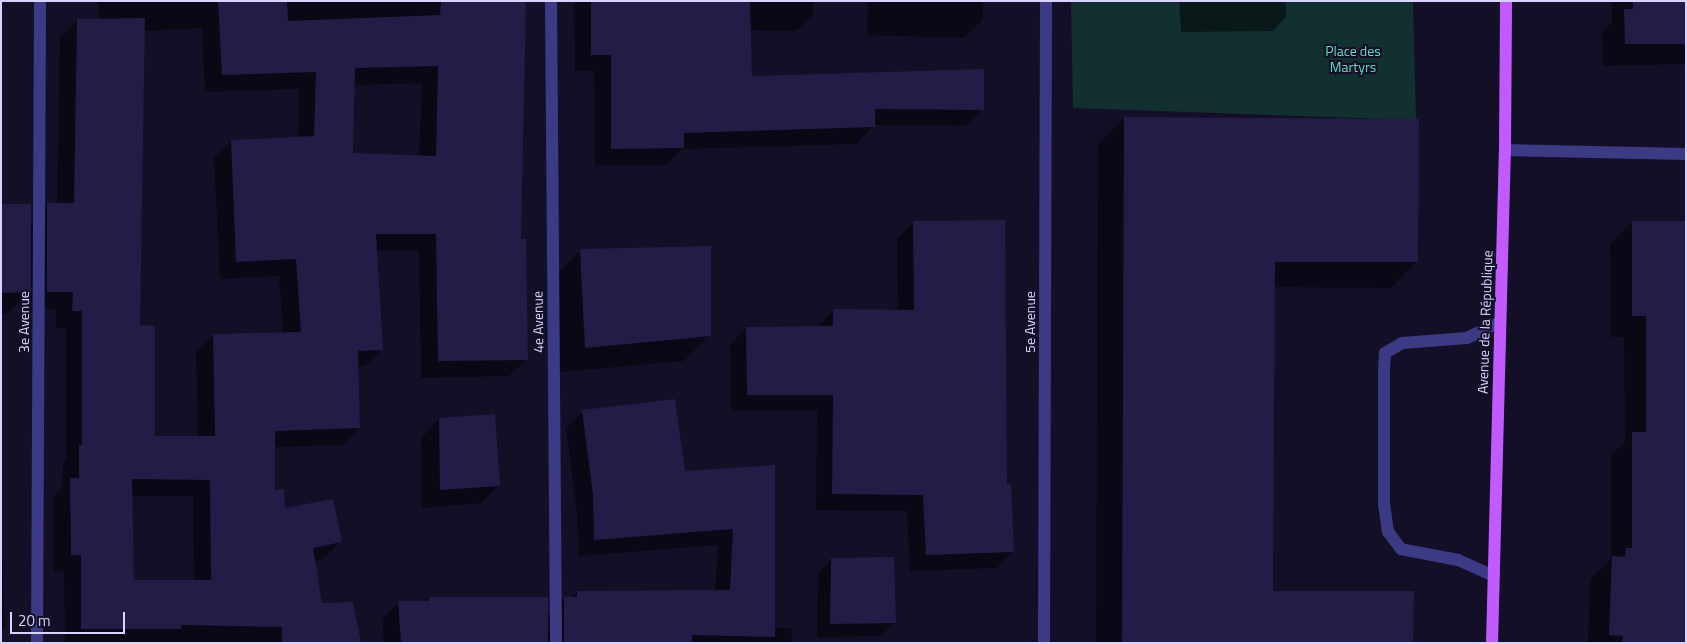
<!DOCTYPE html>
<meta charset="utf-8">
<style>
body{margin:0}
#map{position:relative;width:1687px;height:644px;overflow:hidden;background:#130f26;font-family:"Titillium Web",sans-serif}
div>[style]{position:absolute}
.green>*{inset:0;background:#12302f}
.shadow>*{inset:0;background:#0007}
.building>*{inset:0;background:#241b47}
.service>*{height:12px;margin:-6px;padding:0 6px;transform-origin:6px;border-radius:6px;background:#3d3a85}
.minor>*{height:12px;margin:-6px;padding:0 6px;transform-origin:6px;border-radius:6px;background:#3d3a85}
.primary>*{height:12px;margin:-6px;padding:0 6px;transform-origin:6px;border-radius:6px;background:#c25bff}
span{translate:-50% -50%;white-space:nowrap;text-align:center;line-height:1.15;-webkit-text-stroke:4px #130f26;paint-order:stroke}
.park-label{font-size:14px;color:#5fe0c0}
.street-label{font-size:14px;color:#d9d4ff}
.frame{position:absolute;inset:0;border:2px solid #d9d4ff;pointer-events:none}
.scale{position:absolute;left:10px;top:612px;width:115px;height:22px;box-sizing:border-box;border:2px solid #d9d4ff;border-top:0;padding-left:6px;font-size:15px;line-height:18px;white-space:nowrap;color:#d9d4ff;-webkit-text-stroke:4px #130f26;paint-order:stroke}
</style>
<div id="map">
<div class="green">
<div style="clip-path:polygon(1071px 1px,1413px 1px,1416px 120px,1073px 108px)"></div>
</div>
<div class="shadow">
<div style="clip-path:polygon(evenodd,98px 1px,525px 1px,520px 241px,527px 359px,509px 376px,421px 378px,419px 251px,376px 250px,382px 349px,365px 366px,357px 367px,359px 428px,342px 445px,274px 447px,274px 491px,283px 510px,340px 542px,323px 559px,314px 561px,321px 604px,360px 643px,65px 643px,64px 571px,54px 572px,53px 497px,62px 488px,63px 463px,66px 460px,66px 328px,56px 328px,56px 309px,30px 309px,30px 291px,8px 313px,1px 313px,1px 205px,30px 223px,48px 205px,57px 204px,60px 38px,77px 21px,99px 20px,98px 1px,202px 28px,205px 92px,299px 89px,298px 138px,231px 141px,214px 158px,220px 279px,279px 276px,283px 334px,213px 336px,196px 353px,198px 437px,154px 437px,139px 327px,144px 31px,202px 28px,98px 1px,422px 83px,419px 157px,352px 155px,354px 85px,422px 83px,98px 1px,131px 496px,193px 496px,194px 581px,132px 581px,131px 496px)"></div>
<div style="clip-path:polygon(574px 1px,813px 1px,813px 14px,796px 31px,749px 30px,751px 77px,982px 109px,966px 126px,874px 125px,857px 144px,682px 149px,666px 165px,595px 165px,594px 71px,575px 71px)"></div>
<div style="clip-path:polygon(868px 1px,983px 1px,983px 19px,964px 38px,867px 35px)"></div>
<div style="clip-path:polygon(1179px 1px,1286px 1px,1286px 17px,1273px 31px,1181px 32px)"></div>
<div style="clip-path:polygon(1612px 1px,1686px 1px,1686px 64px,1603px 66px,1602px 32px,1612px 22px)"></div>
<div style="clip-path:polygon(1124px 118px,1417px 261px,1391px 288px,1273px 287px,1272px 592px,1412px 643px,1096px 643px,1098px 144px)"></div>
<div style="clip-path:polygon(914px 222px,1006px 485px,1013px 551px,997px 568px,910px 571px,907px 511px,816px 510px,817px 411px,731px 411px,730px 345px,746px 328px,817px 327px,834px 310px,898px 311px,897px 239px)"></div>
<div style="clip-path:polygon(1632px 222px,1686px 223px,1686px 643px,1588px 643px,1590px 579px,1611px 559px,1611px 455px,1625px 442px,1624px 337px,1611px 337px,1610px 244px)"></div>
<div style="clip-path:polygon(580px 251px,709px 336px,684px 361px,560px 372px,555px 276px)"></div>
<div style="clip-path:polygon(582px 412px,684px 472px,773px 466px,774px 628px,791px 628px,792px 643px,384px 643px,382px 619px,398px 603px,426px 602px,429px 598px,546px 616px,564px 598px,571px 598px,577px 592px,715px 592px,718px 545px,579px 556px,577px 512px,566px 428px)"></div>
<div style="clip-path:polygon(439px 419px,499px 485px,481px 503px,422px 508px,421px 438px)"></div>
<div style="clip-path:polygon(1px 535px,5px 628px,1px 632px)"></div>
<div style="clip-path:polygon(832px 559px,894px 623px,881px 636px,817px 637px,818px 573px)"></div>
</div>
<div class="building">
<div style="clip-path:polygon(evenodd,218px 1px,287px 1px,288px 21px,440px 15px,441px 1px,526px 1px,521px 239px,526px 239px,528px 360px,438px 361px,436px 234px,376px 234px,383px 350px,358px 351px,360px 428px,275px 431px,275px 490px,284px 489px,285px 508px,333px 499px,342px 542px,313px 548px,322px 603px,353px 602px,361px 643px,282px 643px,282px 627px,181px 625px,181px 629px,81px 629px,81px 555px,71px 555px,70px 478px,79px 478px,79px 445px,82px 445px,82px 311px,72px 311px,73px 292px,47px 292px,47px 203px,74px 203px,77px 19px,145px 18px,140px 325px,155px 326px,155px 436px,215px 436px,213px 334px,301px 332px,296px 259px,236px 262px,231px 140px,314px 136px,316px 72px,222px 75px,218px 1px,438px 66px,436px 156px,353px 153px,355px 68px,438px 66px,218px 1px,132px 479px,210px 480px,211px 580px,134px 580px,132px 479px)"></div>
<div style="clip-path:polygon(591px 1px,750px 1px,752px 76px,984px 69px,984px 110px,875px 109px,875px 127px,684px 133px,684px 148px,611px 149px,611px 55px,591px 55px)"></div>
<div style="clip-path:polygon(1633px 1px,1686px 1px,1686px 44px,1625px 44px,1624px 9px,1633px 9px)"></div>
<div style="clip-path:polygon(1124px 117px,1419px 119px,1418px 262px,1275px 262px,1273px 591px,1414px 591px,1413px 643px,1122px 643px)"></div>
<div style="clip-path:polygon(1px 204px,31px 204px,31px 292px,1px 293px)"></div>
<div style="clip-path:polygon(1005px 220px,1007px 484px,1011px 484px,1014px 552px,926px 555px,923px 495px,832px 494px,833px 395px,747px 395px,746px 327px,833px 326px,833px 309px,914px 310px,913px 221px)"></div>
<div style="clip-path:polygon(1632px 221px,1686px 221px,1686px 643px,1622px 643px,1623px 636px,1609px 635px,1612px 556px,1625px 557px,1626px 548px,1632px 548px,1632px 432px,1646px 432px,1646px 316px,1632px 316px)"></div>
<div style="clip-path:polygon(711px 246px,711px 336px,585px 348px,580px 249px)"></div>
<div style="clip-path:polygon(675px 399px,685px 471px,775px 465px,775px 637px,692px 635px,692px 643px,564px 643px,564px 597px,577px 597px,577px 591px,730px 590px,733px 529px,594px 540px,593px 495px,582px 410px)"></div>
<div style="clip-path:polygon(495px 414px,500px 486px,440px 490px,439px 418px)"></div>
<div style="clip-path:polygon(894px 557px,896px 623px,830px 624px,831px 558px)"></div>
<div style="clip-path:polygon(429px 597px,548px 597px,548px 643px,401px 643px,398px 601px,429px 601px)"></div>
</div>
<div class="service">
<div style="left:1505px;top:150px;width:181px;rotate:1.3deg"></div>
<div style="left:1494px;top:576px;width:39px;rotate:-156deg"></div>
<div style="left:1458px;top:560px;width:58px;rotate:-169.1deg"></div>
<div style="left:1401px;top:549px;width:21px;rotate:-127deg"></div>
<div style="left:1388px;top:532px;width:27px;rotate:-98deg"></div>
<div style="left:1384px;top:505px;width:135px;rotate:-90deg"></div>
<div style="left:1384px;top:370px;width:17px;rotate:-87deg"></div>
<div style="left:1385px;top:353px;width:20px;rotate:-30deg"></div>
<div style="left:1402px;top:343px;width:65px;rotate:-4.4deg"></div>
<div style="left:1467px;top:338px;width:37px;rotate:-26deg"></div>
</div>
<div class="minor">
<div style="left:551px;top:1px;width:642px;rotate:89.55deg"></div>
<div style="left:37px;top:643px;width:642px;rotate:-89.73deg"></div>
<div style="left:1044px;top:643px;width:642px;rotate:-89.82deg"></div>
</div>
<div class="primary">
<div style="left:1492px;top:643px;width:493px;rotate:-88.5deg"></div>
<div style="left:1505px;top:150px;width:149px;rotate:-89.6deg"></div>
</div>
<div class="park-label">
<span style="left:1353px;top:59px">Place des<br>Martyrs</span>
</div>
<div class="street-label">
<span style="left:24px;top:322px;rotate:-90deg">3e Avenue</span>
<span style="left:538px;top:322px;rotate:-91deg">4e Avenue</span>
<span style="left:1030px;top:322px;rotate:-90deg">5e Avenue</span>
<span style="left:1485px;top:322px;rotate:-88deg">Avenue de la République</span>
</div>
<div class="frame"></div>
<div class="scale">20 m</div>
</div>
